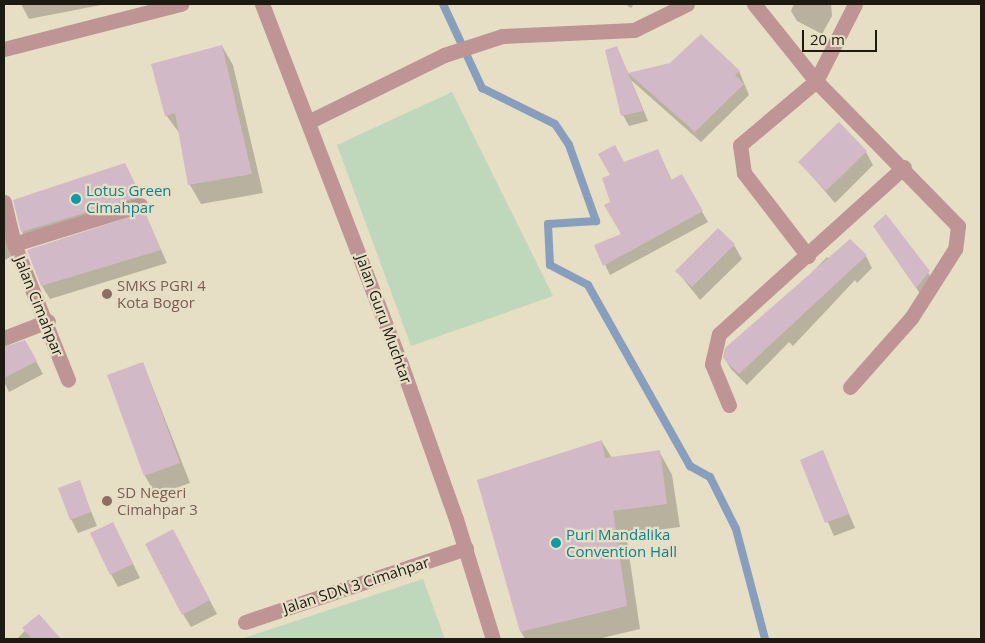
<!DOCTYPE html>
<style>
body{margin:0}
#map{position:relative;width:985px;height:643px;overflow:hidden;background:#e6dec5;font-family:"Open Sans",sans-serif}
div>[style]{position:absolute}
.green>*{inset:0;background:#bfd7bb}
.shadow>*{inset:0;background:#0003}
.stream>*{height:8px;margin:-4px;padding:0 4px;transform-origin:4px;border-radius:4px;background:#889ebd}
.building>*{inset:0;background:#d2b9c7}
.minor>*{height:15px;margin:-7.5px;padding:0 7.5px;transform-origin:7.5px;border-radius:7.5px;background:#be9494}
.dots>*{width:14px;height:14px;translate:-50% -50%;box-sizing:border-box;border:2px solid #e6dec5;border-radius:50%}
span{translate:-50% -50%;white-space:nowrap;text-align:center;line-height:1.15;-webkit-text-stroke:4.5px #e6dec5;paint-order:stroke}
.culture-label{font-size:15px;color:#0d838f}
.left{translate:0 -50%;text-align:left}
.education-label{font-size:15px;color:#785e54}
.street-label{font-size:15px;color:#1d1a11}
.frame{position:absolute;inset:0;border:5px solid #1d1a11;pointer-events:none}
.scale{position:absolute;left:802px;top:30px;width:75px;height:22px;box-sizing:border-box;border:2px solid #1d1a11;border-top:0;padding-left:6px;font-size:15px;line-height:18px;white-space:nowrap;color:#1d1a11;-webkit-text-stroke:4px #e6dec5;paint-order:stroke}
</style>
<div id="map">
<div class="green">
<div style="clip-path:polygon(452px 92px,553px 296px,411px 346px,337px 145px)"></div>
<div style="clip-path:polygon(423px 579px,445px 639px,241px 639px)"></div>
</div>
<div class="shadow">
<div style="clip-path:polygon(21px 4px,101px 4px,101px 5px,29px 19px)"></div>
<div style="clip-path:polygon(625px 4px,634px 4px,631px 8px)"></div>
<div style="clip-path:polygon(794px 4px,831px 4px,832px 16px,822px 34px,797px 21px,791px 11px)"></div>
<div style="clip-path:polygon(222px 46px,233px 65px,263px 193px,201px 204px,190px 185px,180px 134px,166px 115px)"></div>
<div style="clip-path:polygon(616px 48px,629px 74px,671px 64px,739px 71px,749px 95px,701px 142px,631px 80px,648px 121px,629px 126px,623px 115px)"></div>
<div style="clip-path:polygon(658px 150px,672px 181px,681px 175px,708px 222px,610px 275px,596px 246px,623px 234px,612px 202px,611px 176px,624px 164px)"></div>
<div style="clip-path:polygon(866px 152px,873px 165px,835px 203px,800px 162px)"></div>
<div style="clip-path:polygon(125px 164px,147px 209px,30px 245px,22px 232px)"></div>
<div style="clip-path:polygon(145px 214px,167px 263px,50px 299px,42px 286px)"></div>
<div style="clip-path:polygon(886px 216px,935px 282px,923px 298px,881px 237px)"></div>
<div style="clip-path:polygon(4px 226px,11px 257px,4px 260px)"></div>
<div style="clip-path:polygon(734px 245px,742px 259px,700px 300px,677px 271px)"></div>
<div style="clip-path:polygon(866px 256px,872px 268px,857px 283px,855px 280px,793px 346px,789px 342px,747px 385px,731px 369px,724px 357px,726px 349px,786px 299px,827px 257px,831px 260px)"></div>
<div style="clip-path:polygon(25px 341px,43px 374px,9px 392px,4px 382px,4px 348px)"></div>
<div style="clip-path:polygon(143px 363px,190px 483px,156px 495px,145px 476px)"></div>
<div style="clip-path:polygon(602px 442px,612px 458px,659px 451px,672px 475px,680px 527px,626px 534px,640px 629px,598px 639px,525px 639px,521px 632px)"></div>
<div style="clip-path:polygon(823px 452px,855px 528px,834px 536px,801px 461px)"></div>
<div style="clip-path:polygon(79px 482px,97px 526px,78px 533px,71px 519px)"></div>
<div style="clip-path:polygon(113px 523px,140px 578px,118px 587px,111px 574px)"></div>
<div style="clip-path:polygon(180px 544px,217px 614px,191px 627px,183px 614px)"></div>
<div style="clip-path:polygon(39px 616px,58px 639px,17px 639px)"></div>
</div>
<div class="stream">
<div style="left:443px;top:4px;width:93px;rotate:65.1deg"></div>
<div style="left:482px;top:88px;width:81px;rotate:26.3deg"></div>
<div style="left:555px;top:124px;width:25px;rotate:56deg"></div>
<div style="left:569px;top:145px;width:81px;rotate:70.4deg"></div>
<div style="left:596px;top:221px;width:48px;rotate:176.4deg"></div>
<div style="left:548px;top:224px;width:41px;rotate:87.2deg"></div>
<div style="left:550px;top:265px;width:43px;rotate:27.8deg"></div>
<div style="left:588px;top:285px;width:208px;rotate:60.6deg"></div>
<div style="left:690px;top:466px;width:23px;rotate:29deg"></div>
<div style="left:710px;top:477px;width:58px;rotate:63.4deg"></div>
<div style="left:736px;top:529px;width:114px;rotate:75.2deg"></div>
</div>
<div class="building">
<div style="clip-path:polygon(701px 34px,740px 71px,735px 75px,744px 84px,695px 132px,628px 73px,643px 111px,621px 116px,605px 50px,617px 46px,628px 73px,670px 63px)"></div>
<div style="clip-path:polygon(222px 45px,252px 174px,188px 185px,175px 113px,165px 116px,151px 64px)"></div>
<div style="clip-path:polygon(839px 122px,867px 151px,826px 191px,798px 162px)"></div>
<div style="clip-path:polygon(615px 145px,624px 162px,658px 149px,671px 180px,682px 174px,703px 211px,603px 266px,594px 245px,621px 234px,604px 205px,610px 202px,602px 178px,610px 175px,598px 154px)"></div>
<div style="clip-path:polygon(125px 163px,141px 196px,21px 232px,13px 200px)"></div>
<div style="clip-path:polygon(145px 212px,161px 250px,41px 286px,27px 250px)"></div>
<div style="clip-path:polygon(886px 214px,930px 271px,916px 288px,873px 226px)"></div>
<div style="clip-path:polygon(718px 228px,735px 244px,692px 287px,675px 271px)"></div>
<div style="clip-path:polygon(850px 239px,867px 255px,739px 374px,723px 358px,725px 348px)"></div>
<div style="clip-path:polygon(25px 340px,37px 361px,4px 378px,4px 347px)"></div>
<div style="clip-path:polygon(143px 362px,180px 463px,144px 476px,107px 375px)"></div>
<div style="clip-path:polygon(602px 440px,605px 458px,660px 450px,667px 504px,613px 511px,627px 606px,520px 632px,477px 480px)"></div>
<div style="clip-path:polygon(823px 450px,849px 514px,825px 523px,800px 460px)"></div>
<div style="clip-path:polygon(80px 480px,91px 512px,70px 520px,58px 488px)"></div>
<div style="clip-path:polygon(113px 522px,133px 564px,110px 575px,90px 533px)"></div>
<div style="clip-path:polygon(173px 529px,210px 600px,182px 615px,145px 544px)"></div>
<div style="clip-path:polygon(39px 614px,61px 639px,32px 639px,22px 628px)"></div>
</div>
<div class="minor">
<div style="left:262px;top:4px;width:386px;rotate:68.9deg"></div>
<div style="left:401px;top:364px;width:164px;rotate:70.5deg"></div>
<div style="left:456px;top:519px;width:126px;rotate:72.9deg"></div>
<div style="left:754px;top:4px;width:99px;rotate:51.2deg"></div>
<div style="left:816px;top:81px;width:203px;rotate:45.6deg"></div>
<div style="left:958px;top:226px;width:23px;rotate:97deg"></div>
<div style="left:955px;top:249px;width:82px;rotate:122.5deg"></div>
<div style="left:911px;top:318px;width:92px;rotate:131.5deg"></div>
<div style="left:4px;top:49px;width:183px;rotate:-14.3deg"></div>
<div style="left:310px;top:121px;width:149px;rotate:-26.2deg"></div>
<div style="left:444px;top:55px;width:61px;rotate:-18.1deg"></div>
<div style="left:502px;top:36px;width:132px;rotate:-2.6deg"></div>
<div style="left:634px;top:30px;width:59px;rotate:-26.1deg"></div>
<div style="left:4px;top:202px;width:43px;rotate:76.6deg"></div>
<div style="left:14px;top:244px;width:146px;rotate:68.3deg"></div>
<div style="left:14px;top:244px;width:132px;rotate:-17.2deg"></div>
<div style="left:808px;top:256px;width:105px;rotate:-127.6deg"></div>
<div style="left:744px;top:173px;width:28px;rotate:-98deg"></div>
<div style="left:740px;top:145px;width:99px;rotate:-40.1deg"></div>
<div style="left:816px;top:81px;width:86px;rotate:-63.1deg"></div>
<div style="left:4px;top:338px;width:47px;rotate:-21.1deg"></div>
<div style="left:729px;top:405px;width:44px;rotate:-112.5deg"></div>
<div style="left:712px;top:364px;width:31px;rotate:-77deg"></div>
<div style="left:719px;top:334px;width:249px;rotate:-42.1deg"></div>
<div style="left:245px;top:622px;width:233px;rotate:-18.5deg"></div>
</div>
<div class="dots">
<div style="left:76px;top:199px;background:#0f9aa8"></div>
<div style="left:107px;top:294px;background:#8d6e63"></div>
<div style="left:107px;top:501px;background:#8d6e63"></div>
<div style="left:556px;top:543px;background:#0f9aa8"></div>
</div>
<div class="culture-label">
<span class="left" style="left:86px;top:199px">Lotus Green<br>Cimahpar</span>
<span class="left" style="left:566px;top:543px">Puri Mandalika<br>Convention Hall</span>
</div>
<div class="education-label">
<span class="left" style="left:117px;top:294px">SMKS PGRI 4<br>Kota Bogor</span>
<span class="left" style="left:117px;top:501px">SD Negeri<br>Cimahpar 3</span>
</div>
<div class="street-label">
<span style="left:39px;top:306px;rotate:68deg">Jalan Cimahpar</span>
<span style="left:384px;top:319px;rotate:70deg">Jalan Guru Muchtar</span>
<span style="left:356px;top:585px;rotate:-18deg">Jalan SDN 3 Cimahpar</span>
</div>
<div class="frame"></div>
<div class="scale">20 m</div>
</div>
